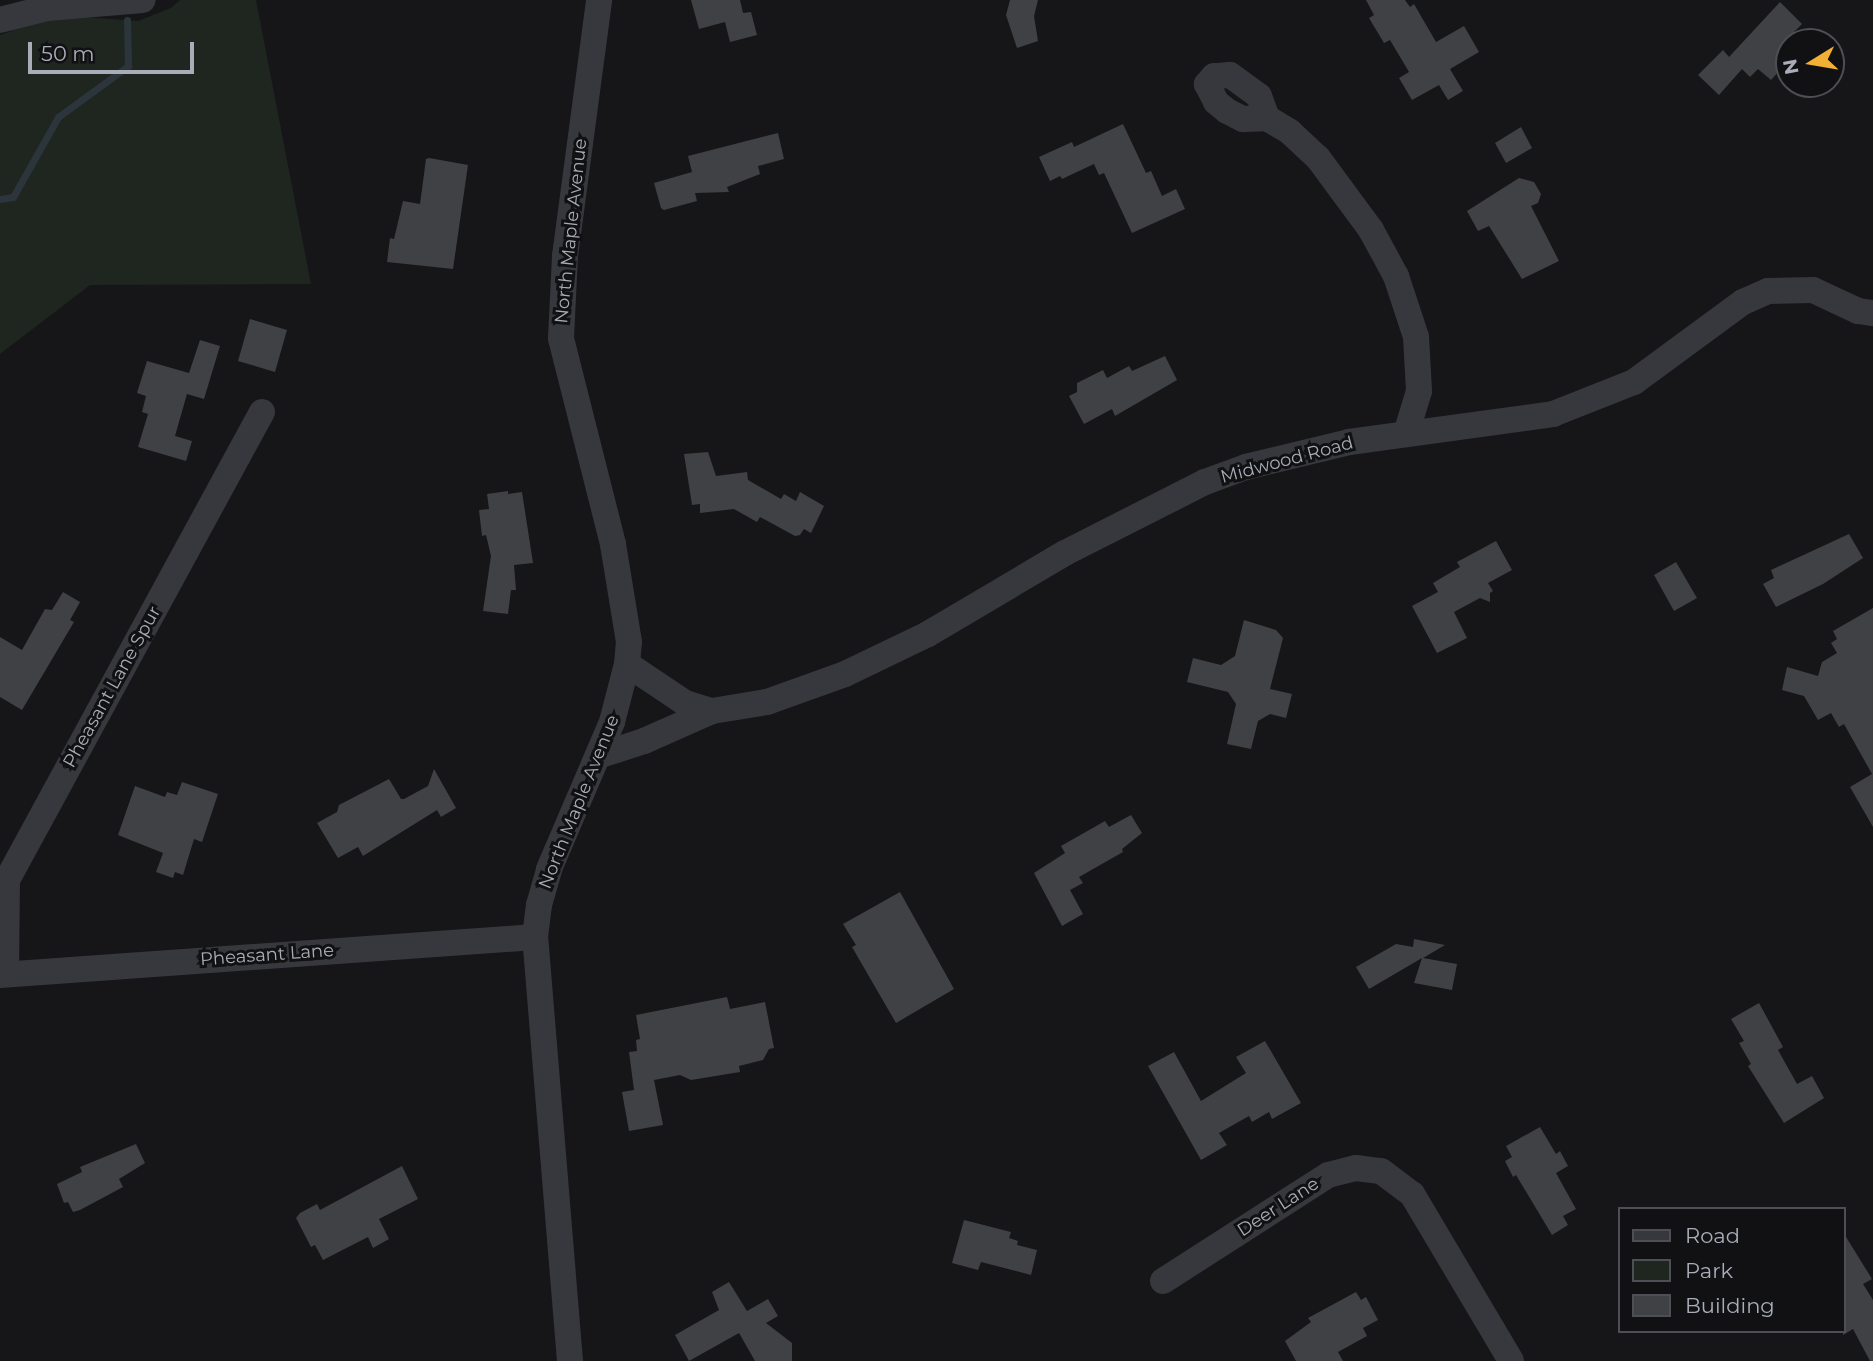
<!DOCTYPE html>
<style>
body{margin:0}
#map{position:relative;width:1873px;height:1361px;overflow:hidden;background:#161618;font-family:Montserrat,sans-serif}
div>[style]{position:absolute}
.green>*{inset:0;background:#1e261f}
.stream>*{height:7px;margin:-3.5px;padding:0 3.5px;transform-origin:3.5px;border-radius:3.5px;background:#2c353c}
.building>*{inset:0;background:#404145}
.street>*{height:26px;margin:-13px;padding:0 13px;transform-origin:13px;border-radius:13px;background:#37383d}
span{translate:-50% -50%;white-space:nowrap;text-align:center;line-height:1.15;-webkit-text-stroke:6px #111113;paint-order:stroke}
.street-label{font-size:18px;color:#a8adb8}
.legend{position:absolute;left:1618px;top:1207px;width:228px;height:126px;box-sizing:border-box;background:#111113;border:2px solid #4d4f55;margin:0;padding:9px 12px;list-style:none;font-size:21px;color:#a8adb8}
.legend li{display:flex;align-items:center;gap:14px;height:35px}
.legend b{width:35px;border:2px solid #4d4f55}
.north{position:absolute;left:1775px;top:28px;width:70px;height:70px;box-sizing:border-box;background:#111113;border:2px solid #4d4f55;border-radius:50%;rotate:259deg;font-size:19px;font-weight:700;line-height:28px;text-align:center;color:#a8adb8}
.north::after{content:'';display:block;margin:auto;width:24px;height:32px;background:#f2b134;clip-path:polygon(50% 0,100% 100%,50% 72%,0 100%)}
.scale{position:absolute;left:28px;top:42px;width:166px;height:32px;box-sizing:border-box;border:4px solid #a8adb8;border-top:0;padding-left:9px;font-size:21px;line-height:24px;white-space:nowrap;color:#a8adb8;-webkit-text-stroke:5px #111113;paint-order:stroke}
</style>
<div id="map">
<div class="green">
<div style="clip-path:polygon(180px 0,256px 0,311px 284px,90px 285px,0 354px,0 35px,43px 20px,67px 16px,138px 21px,171px 8px)"></div>
</div>
<div class="stream">
<div style="left:0;top:199px;width:13px;rotate:-9deg"></div>
<div style="left:13px;top:197px;width:92px;rotate:-60.6deg"></div>
<div style="left:58px;top:117px;width:87px;rotate:-36.1deg"></div>
<div style="left:128px;top:66px;width:46px;rotate:-91.2deg"></div>
</div>
<div class="building">
<div style="clip-path:polygon(691px 0,740px 0,743px 13px,751px 12px,757px 35px,730px 42px,725px 22px,699px 29px)"></div>
<div style="clip-path:polygon(1010px 0,1038px 0,1034px 16px,1038px 41px,1017px 48px,1006px 15px)"></div>
<div style="clip-path:polygon(1366px 0,1405px 0,1410px 7px,1414px 4px,1436px 42px,1464px 26px,1479px 52px,1450px 69px,1463px 91px,1448px 100px,1439px 85px,1412px 100px,1399px 78px,1409px 72px,1390px 40px,1384px 43px,1369px 18px,1374px 15px)"></div>
<div style="clip-path:polygon(1780px 2px,1802px 24px,1794px 32px,1803px 42px,1789px 42px,1789px 79px,1780px 70px,1771px 80px,1758px 69px,1750px 77px,1742px 69px,1719px 95px,1698px 75px,1723px 50px,1729px 57px)"></div>
<div style="clip-path:polygon(1123px 124px,1146px 173px,1151px 171px,1162px 196px,1176px 189px,1185px 209px,1132px 233px,1104px 173px,1099px 175px,1094px 164px,1062px 179px,1060px 176px,1050px 181px,1039px 157px,1072px 142px,1074px 147px)"></div>
<div style="clip-path:polygon(1521px 127px,1532px 148px,1506px 163px,1495px 143px)"></div>
<div style="clip-path:polygon(778px 133px,784px 159px,758px 166px,760px 174px,727px 187px,729px 192px,695px 193px,697px 201px,664px 210px,661px 208px,654px 183px,692px 172px,688px 156px)"></div>
<div style="clip-path:polygon(429px 158px,468px 165px,453px 269px,387px 262px,390px 238px,394px 239px,403px 201px,420px 204px,426px 159px)"></div>
<div style="clip-path:polygon(1519px 178px,1534px 182px,1541px 194px,1538px 203px,1531px 206px,1559px 261px,1522px 279px,1489px 226px,1478px 231px,1467px 211px)"></div>
<div style="clip-path:polygon(250px 319px,287px 330px,275px 372px,238px 361px)"></div>
<div style="clip-path:polygon(200px 340px,220px 346px,204px 399px,187px 394px,175px 436px,192px 441px,186px 461px,138px 447px,148px 414px,142px 412px,146px 396px,137px 393px,147px 361px,189px 373px)"></div>
<div style="clip-path:polygon(1165px 356px,1177px 380px,1115px 416px,1112px 409px,1084px 424px,1069px 396px,1077px 392px,1077px 383px,1103px 370px,1107px 378px,1129px 366px,1132px 371px)"></div>
<div style="clip-path:polygon(708px 452px,716px 476px,747px 472px,748px 480px,781px 499px,784px 494px,796px 501px,800px 492px,824px 506px,811px 533px,804px 529px,800px 535px,795px 536px,760px 517px,757px 522px,734px 509px,700px 513px,700px 504px,692px 505px,684px 454px)"></div>
<div style="clip-path:polygon(508px 491px,508px 494px,522px 492px,533px 563px,514px 565px,516px 590px,511px 590px,508px 614px,483px 611px,491px 556px,486px 535px,482px 536px,479px 510px,489px 509px,487px 494px)"></div>
<div style="clip-path:polygon(1849px 534px,1863px 558px,1823px 584px,1776px 607px,1763px 584px,1774px 578px,1771px 570px)"></div>
<div style="clip-path:polygon(1496px 541px,1512px 570px,1488px 583px,1493px 591px,1490px 593px,1490px 602px,1480px 598px,1454px 612px,1467px 638px,1437px 653px,1412px 606px,1438px 592px,1433px 583px,1460px 567px,1457px 562px)"></div>
<div style="clip-path:polygon(1676px 562px,1697px 598px,1674px 611px,1654px 575px)"></div>
<div style="clip-path:polygon(63px 592px,80px 602px,70px 620px,74px 622px,22px 710px,0 697px,0 637px,22px 650px,45px 609px,52px 610px)"></div>
<div style="clip-path:polygon(1873px 608px,1873px 827px,1850px 787px,1872px 774px,1844px 724px,1839px 727px,1831px 713px,1818px 720px,1804px 696px,1782px 690px,1787px 667px,1818px 676px,1822px 662px,1837px 653px,1831px 643px,1837px 639px,1833px 631px)"></div>
<div style="clip-path:polygon(1244px 620px,1276px 630px,1283px 638px,1270px 689px,1292px 694px,1286px 718px,1270px 714px,1258px 721px,1251px 749px,1227px 744px,1236px 704px,1228px 692px,1187px 682px,1193px 658px,1221px 665px,1235px 656px)"></div>
<div style="clip-path:polygon(434px 769px,456px 808px,441px 817px,437px 810px,363px 856px,358px 847px,338px 858px,317px 823px,337px 812px,339px 805px,389px 779px,401px 799px,404px 799px,428px 786px)"></div>
<div style="clip-path:polygon(182px 782px,218px 794px,202px 842px,194px 839px,183px 875px,175px 872px,173px 878px,156px 872px,163px 853px,118px 835px,135px 786px,165px 797px,167px 792px,177px 795px)"></div>
<div style="clip-path:polygon(1131px 815px,1142px 833px,1122px 849px,1123px 852px,1079px 877px,1083px 883px,1070px 890px,1083px 914px,1062px 926px,1034px 873px,1065px 853px,1061px 846px,1105px 821px,1109px 827px)"></div>
<div style="clip-path:polygon(900px 892px,954px 989px,896px 1023px,852px 947px,856px 945px,843px 924px)"></div>
<div style="clip-path:polygon(1414px 939px,1445px 945px,1423px 958px,1457px 964px,1452px 990px,1414px 983px,1422px 958px,1369px 989px,1356px 967px,1396px 944px,1413px 947px)"></div>
<div style="clip-path:polygon(727px 997px,730px 1009px,765px 1002px,774px 1048px,769px 1049px,763px 1060px,739px 1066px,740px 1072px,691px 1080px,680px 1075px,654px 1080px,663px 1125px,629px 1131px,622px 1092px,634px 1090px,629px 1052px,637px 1051px,636px 1040px,640px 1039px,636px 1015px)"></div>
<div style="clip-path:polygon(1759px 1003px,1783px 1047px,1778px 1050px,1797px 1084px,1812px 1076px,1824px 1098px,1784px 1123px,1748px 1066px,1751px 1064px,1739px 1043px,1744px 1041px,1731px 1019px)"></div>
<div style="clip-path:polygon(1265px 1041px,1301px 1103px,1272px 1119px,1269px 1112px,1252px 1122px,1249px 1116px,1219px 1133px,1227px 1145px,1201px 1160px,1148px 1066px,1174px 1052px,1201px 1101px,1246px 1073px,1236px 1057px)"></div>
<div style="clip-path:polygon(1540px 1127px,1556px 1154px,1560px 1151px,1568px 1166px,1556px 1173px,1576px 1209px,1563px 1216px,1568px 1225px,1552px 1235px,1516px 1175px,1513px 1177px,1505px 1161px,1512px 1157px,1506px 1146px)"></div>
<div style="clip-path:polygon(136px 1144px,145px 1163px,119px 1179px,123px 1187px,80px 1210px,73px 1212px,68px 1202px,64px 1203px,57px 1184px,82px 1172px,80px 1167px)"></div>
<div style="clip-path:polygon(402px 1166px,418px 1199px,379px 1219px,389px 1239px,373px 1248px,368px 1237px,323px 1260px,315px 1245px,311px 1247px,296px 1218px,300px 1213px,317px 1204px,320px 1210px)"></div>
<div style="clip-path:polygon(964px 1220px,1011px 1232px,1009px 1238px,1018px 1241px,1017px 1245px,1037px 1250px,1031px 1275px,981px 1262px,978px 1270px,952px 1263px)"></div>
<div style="clip-path:polygon(1843px 1232px,1872px 1279px,1863px 1284px,1873px 1300px,1873px 1361px,1870px 1361px,1853px 1329px,1843px 1335px)"></div>
<div style="clip-path:polygon(729px 1282px,747px 1311px,768px 1299px,778px 1316px,766px 1323px,792px 1343px,792px 1361px,755px 1361px,739px 1333px,689px 1361px,675px 1335px,719px 1310px,712px 1292px)"></div>
<div style="clip-path:polygon(1356px 1292px,1361px 1300px,1366px 1297px,1378px 1320px,1363px 1328px,1367px 1336px,1338px 1352px,1343px 1361px,1296px 1361px,1285px 1341px,1311px 1322px,1308px 1318px)"></div>
</div>
<div class="street">
<div style="left:0;top:20px;width:49px;rotate:-14.3deg"></div>
<div style="left:47px;top:8px;width:96px;rotate:-4.8deg"></div>
<div style="left:1267px;top:118px;width:23px;rotate:-110deg"></div>
<div style="left:1259px;top:96px;width:36px;rotate:-144deg"></div>
<div style="left:1230px;top:75px;width:16px;rotate:176deg"></div>
<div style="left:1214px;top:76px;width:11px;rotate:131deg"></div>
<div style="left:1207px;top:84px;width:20px;rotate:63deg"></div>
<div style="left:1216px;top:102px;width:14px;rotate:39deg"></div>
<div style="left:1227px;top:111px;width:18px;rotate:27deg"></div>
<div style="left:1243px;top:119px;width:24px;rotate:-2deg"></div>
<div style="left:1267px;top:118px;width:27px;rotate:31deg"></div>
<div style="left:1290px;top:132px;width:38px;rotate:43deg"></div>
<div style="left:1318px;top:158px;width:89px;rotate:53.6deg"></div>
<div style="left:1371px;top:230px;width:52px;rotate:61.5deg"></div>
<div style="left:1396px;top:276px;width:64px;rotate:71.8deg"></div>
<div style="left:1416px;top:337px;width:54px;rotate:86.8deg"></div>
<div style="left:1419px;top:391px;width:45px;rotate:106.8deg"></div>
<div style="left:627px;top:664px;width:70px;rotate:33.9deg"></div>
<div style="left:685px;top:703px;width:28px;rotate:17deg"></div>
<div style="left:712px;top:711px;width:56px;rotate:-9.3deg"></div>
<div style="left:767px;top:702px;width:83px;rotate:-19.7deg"></div>
<div style="left:845px;top:674px;width:92px;rotate:-25.7deg"></div>
<div style="left:928px;top:634px;width:159px;rotate:-30.6deg"></div>
<div style="left:1065px;top:553px;width:157px;rotate:-26.9deg"></div>
<div style="left:1205px;top:482px;width:44px;rotate:-20.1deg"></div>
<div style="left:1246px;top:467px;width:106px;rotate:-13.6deg"></div>
<div style="left:1349px;top:442px;width:206px;rotate:-7.8deg"></div>
<div style="left:1553px;top:414px;width:87px;rotate:-21.6deg"></div>
<div style="left:1634px;top:382px;width:135px;rotate:-36.3deg"></div>
<div style="left:1743px;top:302px;width:27px;rotate:-24deg"></div>
<div style="left:1768px;top:291px;width:45px;rotate:-1.3deg"></div>
<div style="left:1813px;top:290px;width:50px;rotate:25deg"></div>
<div style="left:1858px;top:311px;width:15px;rotate:8deg"></div>
<div style="left:598px;top:756px;width:48px;rotate:-18.1deg"></div>
<div style="left:644px;top:741px;width:74px;rotate:-23.8deg"></div>
<div style="left:6px;top:974px;width:94px;rotate:-89.4deg"></div>
<div style="left:7px;top:880px;width:533px;rotate:-61.42deg"></div>
<div style="left:0;top:975px;width:536px;rotate:-4.06deg"></div>
<div style="left:1163px;top:1281px;width:196px;rotate:-32.7deg"></div>
<div style="left:1328px;top:1175px;width:29px;rotate:-14deg"></div>
<div style="left:1356px;top:1168px;width:25px;rotate:7deg"></div>
<div style="left:1381px;top:1171px;width:39px;rotate:37deg"></div>
<div style="left:1412px;top:1194px;width:194px;rotate:59.3deg"></div>
<div style="left:570px;top:1361px;width:425px;rotate:-94.7deg"></div>
<div style="left:535px;top:937px;width:32px;rotate:-83deg"></div>
<div style="left:539px;top:905px;width:37px;rotate:-74deg"></div>
<div style="left:549px;top:869px;width:160px;rotate:-66.8deg"></div>
<div style="left:612px;top:722px;width:60px;rotate:-75.5deg"></div>
<div style="left:627px;top:664px;width:22px;rotate:-85deg"></div>
<div style="left:629px;top:642px;width:99px;rotate:-99.3deg"></div>
<div style="left:613px;top:544px;width:212px;rotate:-104.2deg"></div>
<div style="left:561px;top:338px;width:82px;rotate:-87.2deg"></div>
<div style="left:565px;top:256px;width:258px;rotate:-82.4deg"></div>
</div>
<div class="street-label">
<span style="left:571px;top:231px;rotate:-84deg">North Maple Avenue</span>
<span style="left:1287px;top:460px;rotate:-15deg">Midwood Road</span>
<span style="left:112px;top:687px;rotate:-61deg">Pheasant Lane Spur</span>
<span style="left:579px;top:802px;rotate:-68deg">North Maple Avenue</span>
<span style="left:267px;top:955px;rotate:-4deg">Pheasant Lane</span>
<span style="left:1278px;top:1207px;rotate:-33deg">Deer Lane</span>
</div>
<ul class="legend">
<li><b style="height:9px;background:#37383d"></b>Road</li>
<li><b style="height:19px;background:#1e261f"></b>Park</li>
<li><b style="height:19px;background:#404145"></b>Building</li>
</ul>
<div class="north">N</div>
<div class="scale">50 m</div>
</div>
